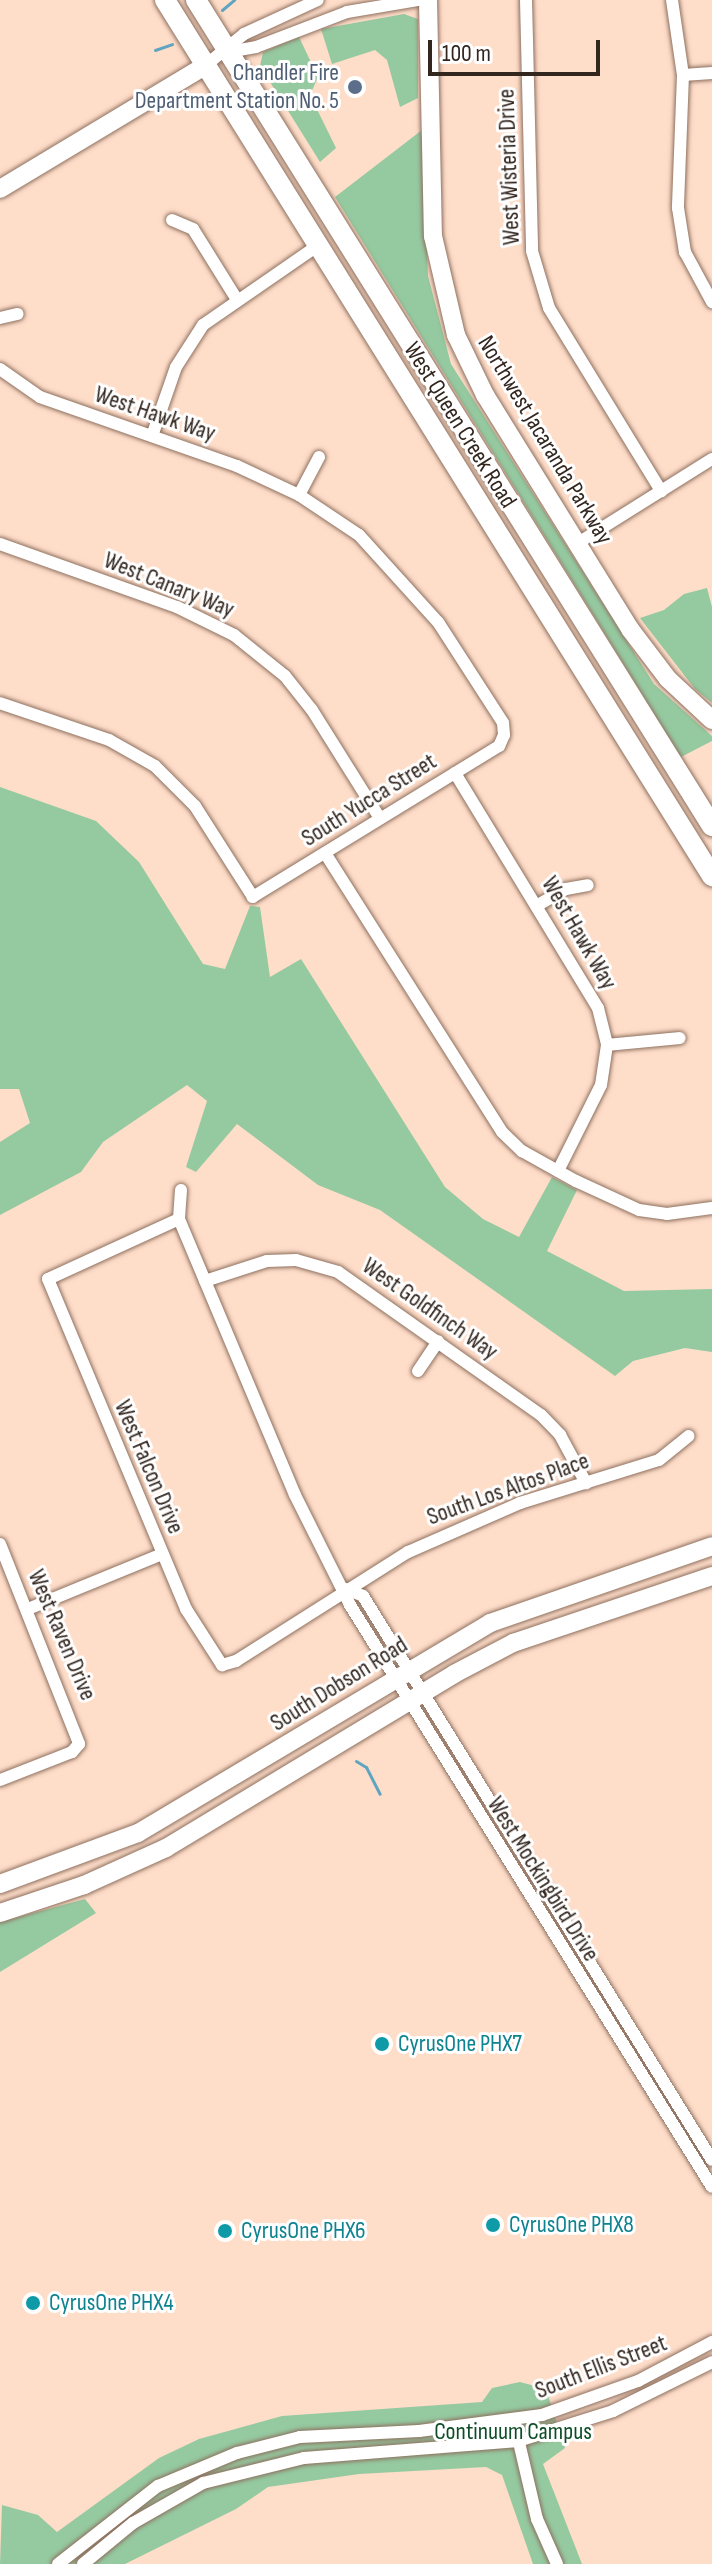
<!DOCTYPE html>
<style>
body{margin:0}
#map{position:relative;width:712px;height:2564px;overflow:hidden;background:#feddc9;font-family:"Sofia Sans Condensed",sans-serif}
div>[style]{position:absolute}
.green>*{inset:0;background:#95caa1}
.stream>*{height:3px;margin:-1.5px;padding:0 1.5px;transform-origin:1.5px;border-radius:1.5px;background:#5fa5c1}
.roads{filter:drop-shadow(0 0 2px #8e705f) drop-shadow(0 0 2px #8e705f)}
.street>*{height:12px;margin:-6px;padding:0 6px;transform-origin:6px;border-radius:6px;background:#fff}
.secondary>*{height:18px;margin:-9px;padding:0 9px;transform-origin:9px;border-radius:9px;background:#fff}
.primary>*{height:20px;margin:-10px;padding:0 10px;transform-origin:10px;border-radius:10px;background:#fff}
.dots>*{width:22px;height:22px;translate:-50% -50%;box-sizing:border-box;border:4px solid #fff;border-radius:50%}
span{translate:-50% -50%;white-space:nowrap;text-align:center;line-height:1.15;-webkit-text-stroke:6px #fff;paint-order:stroke}
.service-label{font-size:24px;color:#4e5e75}
.right{translate:-100% -50%;text-align:right}
.street-label{font-size:24px;color:#32261f}
.culture-label{font-size:24px;color:#0d838f}
.left{translate:0 -50%;text-align:left}
.park-label{font-size:24px;color:#0d4c26}
.scale{position:absolute;left:428px;top:40px;width:172px;height:36px;box-sizing:border-box;border:4px solid #32261f;border-top:0;padding-left:10px;font-size:24px;line-height:28px;white-space:nowrap;color:#32261f;-webkit-text-stroke:6px #fff;paint-order:stroke}
</style>
<div id="map">
<div class="green">
<div style="clip-path:polygon(404px 14px,418px 19px,418px 98px,400px 107px,387px 60px,375px 50px,332px 64px,321px 29px)"></div>
<div style="clip-path:polygon(299px 37px,318px 77px,310px 95px,336px 148px,320px 162px,260px 66px,263px 52px)"></div>
<div style="clip-path:polygon(422px 130px,428px 276px,451px 364px,654px 684px,712px 736px,712px 741px,681px 757px,335px 197px)"></div>
<div style="clip-path:polygon(707px 588px,712px 607px,712px 703px,695px 689px,640px 618px,664px 610px,684px 594px)"></div>
<div style="clip-path:polygon(0 787px,96px 821px,139px 862px,203px 964px,225px 969px,250px 906px,260px 907px,270px 977px,301px 959px,445px 1187px,483px 1219px,519px 1237px,552px 1177px,577px 1190px,547px 1251px,624px 1291px,712px 1289px,712px 1352px,685px 1348px,633px 1361px,615px 1376px,380px 1210px,318px 1185px,237px 1124px,196px 1172px,186px 1167px,207px 1101px,187px 1085px,103px 1142px,81px 1172px,0 1215px,0 1142px,30px 1123px,19px 1089px,0 1089px)"></div>
<div style="clip-path:polygon(85px 1899px,96px 1913px,0 1972px,0 1922px)"></div>
<div style="clip-path:polygon(520px 2382px,546px 2389px,565px 2448px,543px 2464px,582px 2564px,533px 2564px,502px 2475px,486px 2467px,359px 2474px,268px 2487px,236px 2509px,125px 2564px,0 2564px,2px 2505px,38px 2515px,57px 2532px,159px 2458px,199px 2439px,282px 2416px,482px 2402px,492px 2388px)"></div>
</div>
<div class="stream">
<div style="left:222px;top:10px;width:16px;rotate:-40deg"></div>
<div style="left:155px;top:50px;width:18px;rotate:-19deg"></div>
<div style="left:356px;top:1761px;width:12px;rotate:31deg"></div>
<div style="left:366px;top:1767px;width:30px;rotate:63deg"></div>
</div>
<div class="roads">
<div class="street">
<div style="left:526px;top:0;width:251px;rotate:88.6deg"></div>
<div style="left:532px;top:251px;width:59px;rotate:73.4deg"></div>
<div style="left:549px;top:308px;width:215px;rotate:58.5deg"></div>
<div style="left:672px;top:0;width:76px;rotate:81.7deg"></div>
<div style="left:683px;top:75px;width:133px;rotate:92.2deg"></div>
<div style="left:678px;top:208px;width:45px;rotate:81deg"></div>
<div style="left:685px;top:252px;width:57px;rotate:61.6deg"></div>
<div style="left:228px;top:52px;width:28px;rotate:-10deg"></div>
<div style="left:256px;top:47px;width:97px;rotate:-21deg"></div>
<div style="left:347px;top:12px;width:73px;rotate:-9.5deg"></div>
<div style="left:206px;top:65px;width:49px;rotate:-39.2deg"></div>
<div style="left:244px;top:34px;width:81px;rotate:-24.7deg"></div>
<div style="left:683px;top:75px;width:29px;rotate:-4deg"></div>
<div style="left:172px;top:220px;width:23px;rotate:23deg"></div>
<div style="left:193px;top:229px;width:81px;rotate:58.1deg"></div>
<div style="left:0;top:318px;width:18px;rotate:-13deg"></div>
<div style="left:0;top:369px;width:49px;rotate:35deg"></div>
<div style="left:40px;top:397px;width:209px;rotate:19.3deg"></div>
<div style="left:237px;top:466px;width:68px;rotate:25.1deg"></div>
<div style="left:299px;top:495px;width:72px;rotate:33.7deg"></div>
<div style="left:359px;top:535px;width:118px;rotate:47.8deg"></div>
<div style="left:438px;top:622px;width:120px;rotate:57.2deg"></div>
<div style="left:503px;top:723px;width:12px;rotate:85deg"></div>
<div style="left:504px;top:735px;width:12px;rotate:114deg"></div>
<div style="left:499px;top:746px;width:289px;rotate:148.5deg"></div>
<div style="left:253px;top:897px;width:108px;rotate:-122.5deg"></div>
<div style="left:195px;top:806px;width:57px;rotate:-135deg"></div>
<div style="left:155px;top:766px;width:53px;rotate:-150.5deg"></div>
<div style="left:109px;top:740px;width:115px;rotate:-161.3deg"></div>
<div style="left:152px;top:436px;width:73px;rotate:-70.8deg"></div>
<div style="left:176px;top:367px;width:50px;rotate:-57.3deg"></div>
<div style="left:203px;top:325px;width:139px;rotate:-34.7deg"></div>
<div style="left:299px;top:495px;width:43px;rotate:-62.2deg"></div>
<div style="left:578px;top:543px;width:158px;rotate:-32.1deg"></div>
<div style="left:0;top:544px;width:188px;rotate:19.6deg"></div>
<div style="left:177px;top:607px;width:64px;rotate:26.2deg"></div>
<div style="left:234px;top:635px;width:65px;rotate:38.8deg"></div>
<div style="left:285px;top:676px;width:43px;rotate:51.5deg"></div>
<div style="left:312px;top:710px;width:126px;rotate:57.9deg"></div>
<div style="left:455px;top:773px;width:275px;rotate:58.7deg"></div>
<div style="left:598px;top:1008px;width:38px;rotate:76deg"></div>
<div style="left:607px;top:1045px;width:40px;rotate:98.5deg"></div>
<div style="left:601px;top:1085px;width:96px;rotate:116.6deg"></div>
<div style="left:325px;top:853px;width:330px;rotate:57.6deg"></div>
<div style="left:502px;top:1132px;width:28px;rotate:44deg"></div>
<div style="left:522px;top:1151px;width:62px;rotate:29.1deg"></div>
<div style="left:576px;top:1181px;width:69px;rotate:24.7deg"></div>
<div style="left:639px;top:1210px;width:28px;rotate:8deg"></div>
<div style="left:667px;top:1214px;width:45px;rotate:-7.6deg"></div>
<div style="left:538px;top:905px;width:32px;rotate:-30deg"></div>
<div style="left:566px;top:889px;width:22px;rotate:-10deg"></div>
<div style="left:607px;top:1045px;width:73px;rotate:-5.5deg"></div>
<div style="left:181px;top:1190px;width:29px;rotate:94deg"></div>
<div style="left:179px;top:1219px;width:299px;rotate:67.2deg"></div>
<div style="left:295px;top:1495px;width:123px;rotate:63.4deg"></div>
<div style="left:350px;top:1605px;width:685px;rotate:58.12deg"></div>
<div style="left:179px;top:1219px;width:144px;rotate:155.4deg"></div>
<div style="left:48px;top:1279px;width:358px;rotate:67.3deg"></div>
<div style="left:186px;top:1609px;width:67px;rotate:57.3deg"></div>
<div style="left:222px;top:1665px;width:15px;rotate:-16deg"></div>
<div style="left:236px;top:1661px;width:204px;rotate:-32.4deg"></div>
<div style="left:408px;top:1552px;width:122px;rotate:-23.6deg"></div>
<div style="left:520px;top:1503px;width:145px;rotate:-17.2deg"></div>
<div style="left:659px;top:1460px;width:38px;rotate:-39deg"></div>
<div style="left:205px;top:1281px;width:65px;rotate:-17.9deg"></div>
<div style="left:267px;top:1261px;width:29px;rotate:-2deg"></div>
<div style="left:296px;top:1260px;width:44px;rotate:15.9deg"></div>
<div style="left:338px;top:1272px;width:248px;rotate:35.2deg"></div>
<div style="left:541px;top:1415px;width:28px;rotate:46deg"></div>
<div style="left:560px;top:1435px;width:55px;rotate:61.6deg"></div>
<div style="left:418px;top:1371px;width:36px;rotate:-56deg"></div>
<div style="left:0;top:1544px;width:215px;rotate:68.4deg"></div>
<div style="left:79px;top:1744px;width:11px;rotate:131deg"></div>
<div style="left:72px;top:1752px;width:77px;rotate:158.7deg"></div>
<div style="left:346px;top:1589px;width:18px;rotate:22deg"></div>
<div style="left:363px;top:1596px;width:663px;rotate:58.25deg"></div>
<div style="left:28px;top:1609px;width:145px;rotate:-22.3deg"></div>
<div style="left:514px;top:2421px;width:101px;rotate:76.8deg"></div>
<div style="left:537px;top:2519px;width:49px;rotate:66deg"></div>
<div style="left:58px;top:2564px;width:127px;rotate:-38deg"></div>
<div style="left:158px;top:2486px;width:86px;rotate:-22.7deg"></div>
<div style="left:237px;top:2453px;width:65px;rotate:-14.3deg"></div>
<div style="left:300px;top:2437px;width:119px;rotate:-2.9deg"></div>
<div style="left:419px;top:2431px;width:124px;rotate:-7.4deg"></div>
<div style="left:542px;top:2415px;width:102px;rotate:-19.5deg"></div>
<div style="left:638px;top:2381px;width:84px;rotate:-27.8deg"></div>
<div style="left:83px;top:2564px;width:65px;rotate:-39.4deg"></div>
<div style="left:133px;top:2523px;width:81px;rotate:-29.7deg"></div>
<div style="left:203px;top:2483px;width:104px;rotate:-13.9deg"></div>
<div style="left:304px;top:2458px;width:215px;rotate:-4.5deg"></div>
<div style="left:518px;top:2441px;width:100px;rotate:-17.5deg"></div>
<div style="left:613px;top:2411px;width:110px;rotate:-26.3deg"></div>
</div>
<div class="secondary">
<div style="left:428px;top:0;width:236px;rotate:88.8deg"></div>
<div style="left:433px;top:236px;width:102px;rotate:76.9deg"></div>
<div style="left:456px;top:335px;width:67px;rotate:64.2deg"></div>
<div style="left:485px;top:395px;width:275px;rotate:58.2deg"></div>
<div style="left:630px;top:629px;width:63px;rotate:52.8deg"></div>
<div style="left:668px;top:679px;width:60px;rotate:43deg"></div>
<div style="left:0;top:189px;width:240px;rotate:-31deg"></div>
<div style="left:0;top:1884px;width:147px;rotate:-20.3deg"></div>
<div style="left:138px;top:1833px;width:410px;rotate:-30.8deg"></div>
<div style="left:490px;top:1623px;width:235px;rotate:-19.1deg"></div>
<div style="left:0;top:1913px;width:89px;rotate:-18.4deg"></div>
<div style="left:84px;top:1885px;width:90px;rotate:-24.3deg"></div>
<div style="left:166px;top:1848px;width:336px;rotate:-31.1deg"></div>
<div style="left:454px;top:1674px;width:67px;rotate:-27.7deg"></div>
<div style="left:513px;top:1643px;width:210px;rotate:-18.6deg"></div>
</div>
<div class="primary">
<div style="left:165px;top:0;width:1033px;rotate:58.02deg"></div>
<div style="left:196px;top:0;width:974px;rotate:58.01deg"></div>
</div>
</div>
<div class="dots">
<div style="left:355px;top:87px;background:#5c6f8a"></div>
<div style="left:382px;top:2044px;background:#0f9aa8"></div>
<div style="left:493px;top:2225px;background:#0f9aa8"></div>
<div style="left:225px;top:2231px;background:#0f9aa8"></div>
<div style="left:33px;top:2303px;background:#0f9aa8"></div>
</div>
<div class="service-label">
<span class="right" style="left:339px;top:87px">Chandler Fire<br>Department Station No. 5</span>
</div>
<div class="street-label">
<span style="left:509px;top:167px;rotate:-92deg">West Wisteria Drive</span>
<span style="left:155px;top:414px;rotate:19deg">West Hawk Way</span>
<span style="left:460px;top:425px;rotate:58deg">West Queen Creek Road</span>
<span style="left:545px;top:440px;rotate:59deg">Northwest Jacaranda Parkway</span>
<span style="left:169px;top:585px;rotate:22deg">West Canary Way</span>
<span style="left:369px;top:800px;rotate:-32deg">South Yucca Street</span>
<span style="left:579px;top:933px;rotate:60deg">West Hawk Way</span>
<span style="left:430px;top:1309px;rotate:35deg">West Goldfinch Way</span>
<span style="left:149px;top:1467px;rotate:67deg">West Falcon Drive</span>
<span style="left:508px;top:1489px;rotate:-20deg">South Los Altos Place</span>
<span style="left:62px;top:1635px;rotate:67deg">West Raven Drive</span>
<span style="left:339px;top:1684px;rotate:-32deg">South Dobson Road</span>
<span style="left:543px;top:1879px;rotate:58deg">West Mockingbird Drive</span>
<span style="left:601px;top:2367px;rotate:-21deg">South Ellis Street</span>
</div>
<div class="culture-label">
<span class="left" style="left:398px;top:2044px">CyrusOne PHX7</span>
<span class="left" style="left:509px;top:2225px">CyrusOne PHX8</span>
<span class="left" style="left:241px;top:2231px">CyrusOne PHX6</span>
<span class="left" style="left:49px;top:2303px">CyrusOne PHX4</span>
</div>
<div class="park-label">
<span style="left:513px;top:2432px">Continuum Campus</span>
</div>
<div class="scale">100 m</div>
</div>
